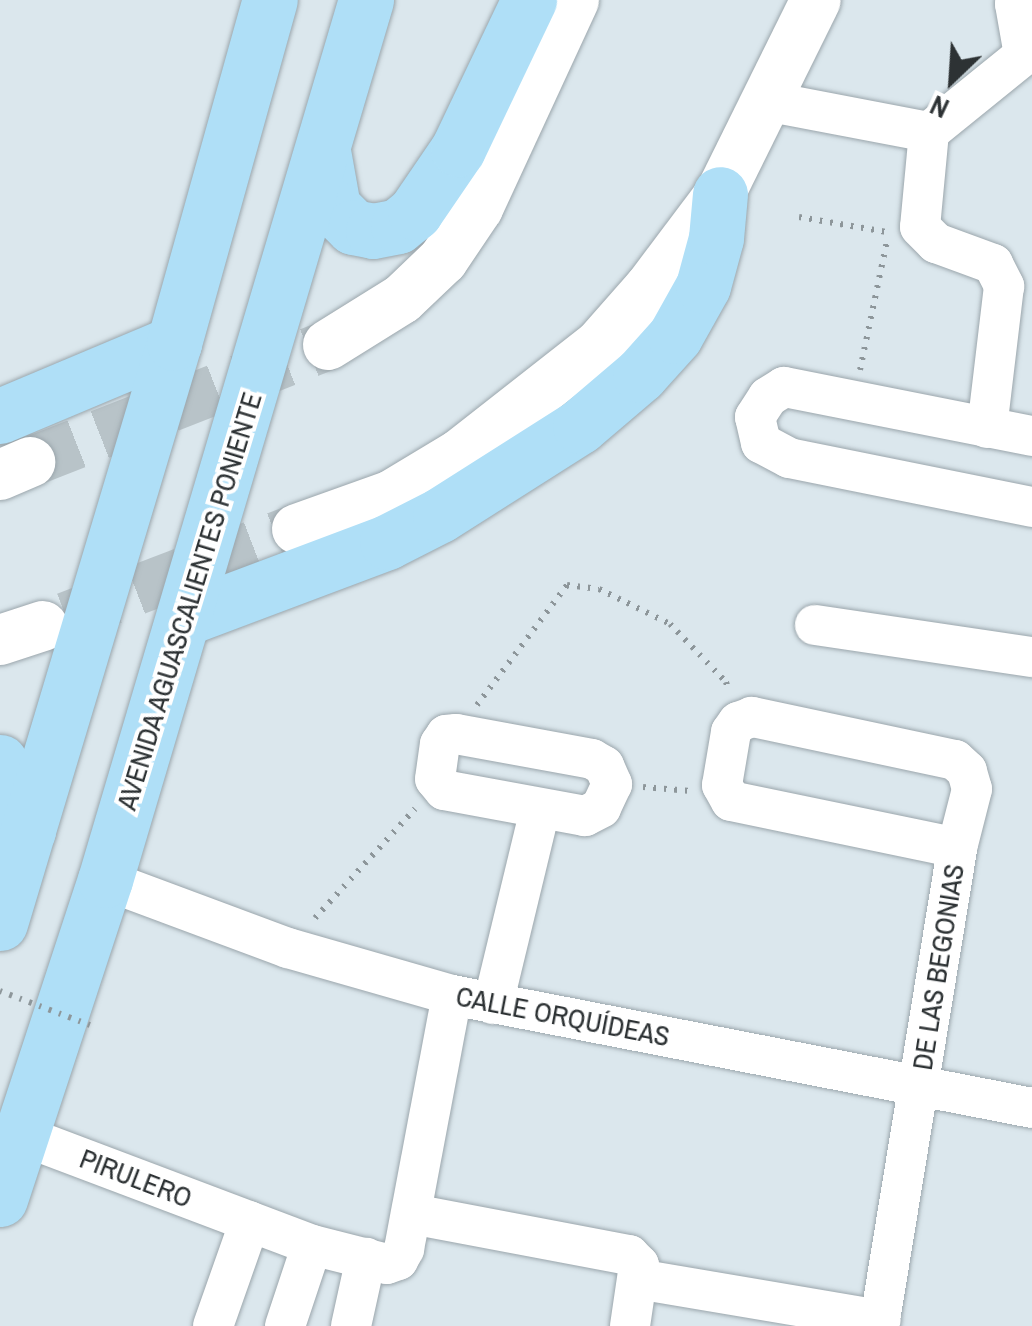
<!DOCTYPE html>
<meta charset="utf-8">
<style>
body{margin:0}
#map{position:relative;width:1032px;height:1326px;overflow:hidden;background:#dbe7ed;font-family:"Archivo Narrow",sans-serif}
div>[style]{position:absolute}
.tertiary-tunnel>*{height:50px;margin-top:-25px;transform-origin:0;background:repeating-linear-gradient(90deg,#b8c3c8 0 50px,transparent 0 75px)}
.path>*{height:6px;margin-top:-3px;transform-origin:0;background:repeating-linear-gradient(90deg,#8d969a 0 2.5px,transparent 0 10.5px)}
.roads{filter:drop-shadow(0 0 2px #9ba6ac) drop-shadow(0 0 2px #9ba6ac)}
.minor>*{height:40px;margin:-20px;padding:0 20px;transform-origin:20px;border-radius:20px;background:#fff}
.tertiary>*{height:50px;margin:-25px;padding:0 25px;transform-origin:25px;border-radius:25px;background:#fff}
.primary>*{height:55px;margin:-27.5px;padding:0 27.5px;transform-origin:27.5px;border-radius:27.5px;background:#afdff7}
.path-bridge>*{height:6px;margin-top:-3px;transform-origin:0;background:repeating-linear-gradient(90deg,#8d969a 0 2.5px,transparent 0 10.5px)}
span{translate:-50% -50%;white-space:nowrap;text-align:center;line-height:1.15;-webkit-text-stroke:8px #fff;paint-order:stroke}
.street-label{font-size:28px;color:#2d3234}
.north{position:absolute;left:902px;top:30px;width:100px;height:100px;-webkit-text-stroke:8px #fff;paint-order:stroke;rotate:205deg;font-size:28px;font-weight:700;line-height:40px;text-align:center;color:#2d3234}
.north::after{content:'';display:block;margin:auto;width:35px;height:45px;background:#2d3234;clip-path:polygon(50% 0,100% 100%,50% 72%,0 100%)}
</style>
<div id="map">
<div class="tertiary-tunnel">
<div style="left:30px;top:462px;width:320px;rotate:-21.4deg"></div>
<div style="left:66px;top:617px;width:247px;rotate:-20.9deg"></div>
</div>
<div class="path">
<div style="left:799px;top:217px;width:89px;rotate:9.7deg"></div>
<div style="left:860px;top:370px;width:132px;rotate:-78.2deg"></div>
<div style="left:477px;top:705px;width:150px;rotate:-53.1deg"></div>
<div style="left:567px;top:585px;width:32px;rotate:7deg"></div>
<div style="left:599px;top:589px;width:79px;rotate:26.2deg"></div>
<div style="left:670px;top:624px;width:81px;rotate:46deg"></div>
<div style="left:726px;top:682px;width:10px;rotate:73deg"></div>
<div style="left:643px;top:787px;width:48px;rotate:4.8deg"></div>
<div style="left:315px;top:918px;width:148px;rotate:-47.5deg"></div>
</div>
<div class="roads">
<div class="minor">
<div style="left:766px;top:101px;width:166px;rotate:10.8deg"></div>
<div style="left:929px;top:132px;width:95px;rotate:95.4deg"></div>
<div style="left:920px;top:227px;width:23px;rotate:45deg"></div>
<div style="left:936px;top:243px;width:61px;rotate:20.2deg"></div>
<div style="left:993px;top:264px;width:25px;rotate:63deg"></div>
<div style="left:1004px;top:286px;width:143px;rotate:96.8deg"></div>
<div style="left:929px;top:132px;width:122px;rotate:-39deg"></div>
<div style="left:1024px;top:55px;width:52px;rotate:-100deg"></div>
<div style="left:1015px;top:4px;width:7px;rotate:-34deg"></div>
<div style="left:1032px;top:436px;width:253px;rotate:-168.8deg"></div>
<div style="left:784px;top:387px;width:19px;rotate:148deg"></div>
<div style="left:768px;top:397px;width:24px;rotate:123deg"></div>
<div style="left:755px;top:417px;width:27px;rotate:77deg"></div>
<div style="left:761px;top:443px;width:32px;rotate:28deg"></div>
<div style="left:789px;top:458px;width:248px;rotate:11.4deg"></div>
<div style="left:815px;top:625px;width:219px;rotate:8.4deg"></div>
<div style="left:456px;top:734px;width:138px;rotate:10.4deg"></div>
<div style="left:592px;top:759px;width:14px;rotate:30deg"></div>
<div style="left:604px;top:766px;width:20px;rotate:66deg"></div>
<div style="left:612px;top:784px;width:26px;rotate:115deg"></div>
<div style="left:601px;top:808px;width:18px;rotate:153deg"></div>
<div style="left:585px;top:816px;width:143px;rotate:-169.6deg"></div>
<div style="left:444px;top:790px;width:14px;rotate:-129deg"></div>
<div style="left:435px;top:779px;width:35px;rotate:-82deg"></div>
<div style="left:440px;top:744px;width:11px;rotate:-56deg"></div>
<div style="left:446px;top:735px;width:10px;rotate:-6deg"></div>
<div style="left:105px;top:880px;width:195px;rotate:20.4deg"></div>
<div style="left:288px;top:948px;width:171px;rotate:16deg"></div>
<div style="left:452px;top:995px;width:591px;rotate:11.02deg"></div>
<div style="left:493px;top:1004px;width:201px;rotate:-76.4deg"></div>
<div style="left:21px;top:1135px;width:311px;rotate:20.7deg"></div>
<div style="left:312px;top:1245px;width:77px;rotate:14.2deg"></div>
<div style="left:387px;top:1264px;width:12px;rotate:-20deg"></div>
<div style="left:398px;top:1260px;width:13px;rotate:-61deg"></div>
<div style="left:404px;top:1249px;width:258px;rotate:-79.3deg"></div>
<div style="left:412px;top:1214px;width:221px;rotate:10.7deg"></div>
<div style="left:629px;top:1255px;width:14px;rotate:45deg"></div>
<div style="left:639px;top:1265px;width:62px;rotate:98.4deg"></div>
<div style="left:638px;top:1279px;width:246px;rotate:9.6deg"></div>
<div style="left:213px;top:1326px;width:111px;rotate:-70.6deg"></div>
<div style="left:285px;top:1326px;width:85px;rotate:-71.6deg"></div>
<div style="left:351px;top:1326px;width:70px;rotate:-77.6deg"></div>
<div style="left:879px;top:1326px;width:484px;rotate:-80.7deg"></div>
<div style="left:957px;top:848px;width:61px;rotate:-75.7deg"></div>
<div style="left:972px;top:789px;width:19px;rotate:-106deg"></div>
<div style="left:967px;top:771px;width:16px;rotate:-137deg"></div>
<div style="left:955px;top:760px;width:208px;rotate:-168deg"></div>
<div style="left:752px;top:717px;width:15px;rotate:160deg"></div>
<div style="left:738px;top:722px;width:12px;rotate:125deg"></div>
<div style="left:731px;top:732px;width:54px;rotate:99.6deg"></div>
<div style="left:722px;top:785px;width:18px;rotate:61deg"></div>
<div style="left:731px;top:801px;width:231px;rotate:11.7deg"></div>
</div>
<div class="tertiary">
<div style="left:328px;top:345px;width:87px;rotate:-31.9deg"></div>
<div style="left:402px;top:299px;width:57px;rotate:-43.6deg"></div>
<div style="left:443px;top:260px;width:63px;rotate:-56.1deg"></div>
<div style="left:478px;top:208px;width:229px;rotate:-65.2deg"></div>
<div style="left:0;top:475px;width:33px;rotate:-23deg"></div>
<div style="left:297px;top:529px;width:101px;rotate:-19.7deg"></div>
<div style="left:392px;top:495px;width:79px;rotate:-31.1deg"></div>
<div style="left:460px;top:454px;width:177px;rotate:-38.1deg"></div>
<div style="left:599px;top:345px;width:77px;rotate:-48.7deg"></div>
<div style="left:650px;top:287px;width:116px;rotate:-53deg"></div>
<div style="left:720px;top:194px;width:216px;rotate:-63.7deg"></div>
<div style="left:0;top:640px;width:45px;rotate:-18deg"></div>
</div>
<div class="primary">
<div style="left:323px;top:151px;width:57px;rotate:79.9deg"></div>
<div style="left:333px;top:207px;width:28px;rotate:45deg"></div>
<div style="left:353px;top:227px;width:20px;rotate:11deg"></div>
<div style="left:373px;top:231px;width:25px;rotate:-11deg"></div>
<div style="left:398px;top:226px;width:22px;rotate:-39deg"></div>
<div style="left:415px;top:212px;width:76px;rotate:-55.7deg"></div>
<div style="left:458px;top:149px;width:165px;rotate:-64.5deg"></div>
<div style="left:0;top:416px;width:189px;rotate:-22.8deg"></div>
<div style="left:185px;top:618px;width:216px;rotate:-20.6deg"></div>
<div style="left:387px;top:542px;width:59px;rotate:-27deg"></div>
<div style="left:440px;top:515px;width:166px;rotate:-32.4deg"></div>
<div style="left:580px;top:426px;width:79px;rotate:-40.4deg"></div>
<div style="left:640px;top:375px;width:52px;rotate:-48.1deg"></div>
<div style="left:675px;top:336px;width:57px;rotate:-60.8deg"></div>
<div style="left:703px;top:286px;width:50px;rotate:-74.8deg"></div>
<div style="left:716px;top:238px;width:44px;rotate:-84.8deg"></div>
<div style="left:0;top:762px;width:74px;rotate:67.6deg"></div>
<div style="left:0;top:923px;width:606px;rotate:-73.3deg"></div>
<div style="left:174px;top:343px;width:356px;rotate:-74.4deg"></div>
<div style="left:0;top:1199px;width:336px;rotate:-71.8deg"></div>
<div style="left:105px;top:880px;width:918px;rotate:-73.48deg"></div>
</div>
</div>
<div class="path-bridge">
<div style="left:0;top:991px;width:96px;rotate:20.7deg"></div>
</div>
<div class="street-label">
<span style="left:189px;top:601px;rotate:-73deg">AVENIDA AGUASCALIENTES PONIENTE</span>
<span style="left:938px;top:967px;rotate:-81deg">DE LAS BEGONIAS</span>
<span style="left:563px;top:1016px;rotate:11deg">CALLE ORQUÍDEAS</span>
<span style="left:136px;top:1178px;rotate:21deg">PIRULERO</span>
</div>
<div class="north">N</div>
</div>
